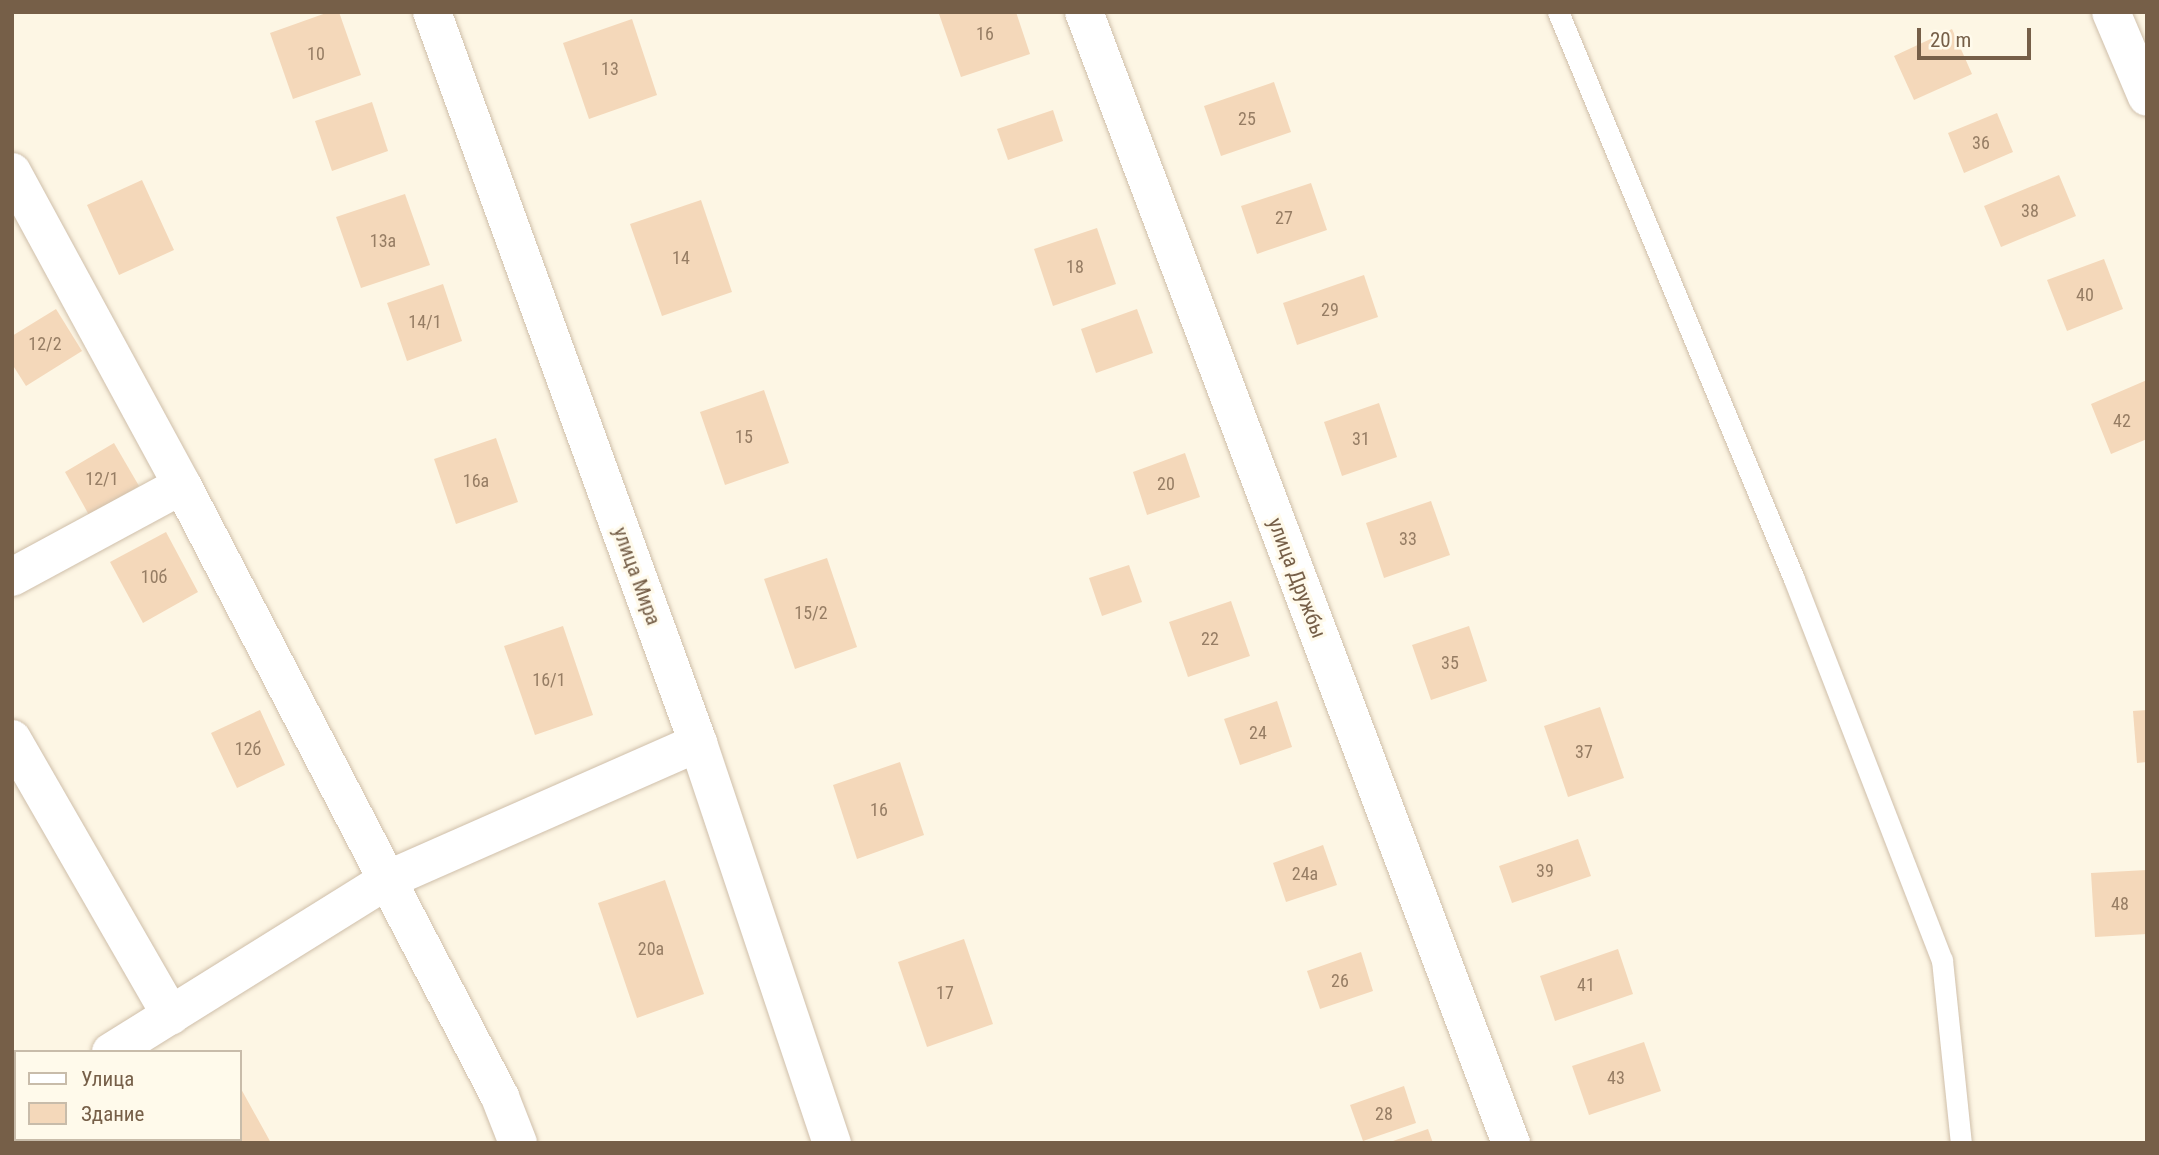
<!DOCTYPE html>
<meta charset="utf-8">
<style>
body{margin:0}
#map{position:relative;width:2159px;height:1155px;overflow:hidden;background:#fdf6e4;font-family:"Roboto Condensed",sans-serif}
div>[style]{position:absolute}
.building>*{inset:0;background:#f4d8ba}
.roads{filter:drop-shadow(0 0 2px #cfbfaa) drop-shadow(0 0 2px #cfbfaa)}
.service>*{height:21px;margin:-10.5px;padding:0 10.5px;transform-origin:10.5px;border-radius:10.5px;background:#fff}
.minor>*{height:38px;margin:-19px;padding:0 19px;transform-origin:19px;border-radius:19px;background:#fff}
.tertiary>*{height:38px;margin:-19px;padding:0 19px;transform-origin:19px;border-radius:19px;background:#fff}
span{translate:-50% -50%;white-space:nowrap;text-align:center;line-height:1.15;-webkit-text-stroke:6px #fffaeb;paint-order:stroke}
.number-label{font-size:18px;color:#967d64}
.number-label span{-webkit-text-stroke-width:0}
.street-label{font-size:21px;color:#765f48}
.frame{position:absolute;inset:0;border:14px solid #765f48;pointer-events:none}
.legend{position:absolute;left:14px;top:1050px;width:228px;height:91px;box-sizing:border-box;background:#fffaeb;border:2px solid #c8bcaa;margin:0;padding:9px 12px;list-style:none;font-size:21px;color:#765f48}
.legend li{display:flex;align-items:center;gap:14px;height:35px}
.legend b{width:35px;border:2px solid #c8bcaa}
.scale{position:absolute;left:1917px;top:28px;width:114px;height:32px;box-sizing:border-box;border:4px solid #765f48;border-top:0;padding-left:9px;font-size:21px;line-height:24px;white-space:nowrap;color:#765f48;-webkit-text-stroke:5px #fffaeb;paint-order:stroke}
</style>
<div id="map">
<div class="building">
<div style="clip-path:polygon(329px 12px,339px 12px,361px 75px,293px 99px,270px 33px)"></div>
<div style="clip-path:polygon(1016px 12px,1030px 54px,961px 77px,939px 14px)"></div>
<div style="clip-path:polygon(632px 19px,657px 95px,589px 119px,563px 43px)"></div>
<div style="clip-path:polygon(1952px 29px,1972px 74px,1914px 100px,1894px 56px)"></div>
<div style="clip-path:polygon(1274px 82px,1291px 132px,1221px 156px,1204px 106px)"></div>
<div style="clip-path:polygon(372px 102px,388px 151px,332px 171px,315px 121px)"></div>
<div style="clip-path:polygon(1053px 110px,1063px 141px,1008px 160px,997px 129px)"></div>
<div style="clip-path:polygon(1997px 113px,2013px 152px,1964px 173px,1948px 133px)"></div>
<div style="clip-path:polygon(2059px 175px,2076px 216px,2001px 247px,1984px 206px)"></div>
<div style="clip-path:polygon(142px 180px,174px 250px,119px 275px,87px 205px)"></div>
<div style="clip-path:polygon(1311px 183px,1327px 230px,1257px 254px,1241px 206px)"></div>
<div style="clip-path:polygon(405px 194px,430px 265px,361px 288px,336px 217px)"></div>
<div style="clip-path:polygon(701px 200px,732px 292px,662px 316px,630px 224px)"></div>
<div style="clip-path:polygon(1097px 228px,1116px 284px,1053px 306px,1034px 249px)"></div>
<div style="clip-path:polygon(2104px 259px,2123px 309px,2067px 331px,2047px 280px)"></div>
<div style="clip-path:polygon(1364px 275px,1378px 317px,1297px 345px,1283px 303px)"></div>
<div style="clip-path:polygon(443px 284px,462px 341px,407px 361px,387px 303px)"></div>
<div style="clip-path:polygon(56px 309px,82px 351px,26px 386px,12px 364px,12px 336px)"></div>
<div style="clip-path:polygon(1137px 309px,1153px 353px,1096px 373px,1081px 329px)"></div>
<div style="clip-path:polygon(2147px 380px,2147px 439px,2111px 454px,2091px 404px)"></div>
<div style="clip-path:polygon(764px 390px,789px 463px,725px 485px,700px 412px)"></div>
<div style="clip-path:polygon(1379px 403px,1397px 457px,1342px 476px,1324px 422px)"></div>
<div style="clip-path:polygon(496px 438px,518px 502px,456px 524px,434px 459px)"></div>
<div style="clip-path:polygon(114px 443px,139px 486px,89px 515px,65px 472px)"></div>
<div style="clip-path:polygon(1185px 453px,1200px 497px,1147px 515px,1133px 472px)"></div>
<div style="clip-path:polygon(1431px 501px,1450px 555px,1384px 578px,1366px 523px)"></div>
<div style="clip-path:polygon(166px 532px,198px 592px,143px 623px,110px 562px)"></div>
<div style="clip-path:polygon(827px 558px,857px 647px,795px 669px,764px 579px)"></div>
<div style="clip-path:polygon(1129px 565px,1142px 602px,1102px 616px,1089px 578px)"></div>
<div style="clip-path:polygon(1231px 601px,1250px 656px,1188px 677px,1169px 622px)"></div>
<div style="clip-path:polygon(563px 626px,593px 715px,535px 735px,504px 646px)"></div>
<div style="clip-path:polygon(1469px 626px,1487px 681px,1431px 700px,1412px 645px)"></div>
<div style="clip-path:polygon(1277px 701px,1292px 747px,1240px 765px,1224px 719px)"></div>
<div style="clip-path:polygon(1600px 707px,1624px 778px,1568px 797px,1544px 726px)"></div>
<div style="clip-path:polygon(260px 710px,285px 765px,237px 788px,211px 733px)"></div>
<div style="clip-path:polygon(2147px 710px,2147px 762px,2137px 763px,2133px 711px)"></div>
<div style="clip-path:polygon(900px 762px,924px 835px,857px 859px,833px 785px)"></div>
<div style="clip-path:polygon(1578px 839px,1591px 876px,1512px 903px,1499px 866px)"></div>
<div style="clip-path:polygon(1323px 845px,1337px 885px,1286px 902px,1273px 863px)"></div>
<div style="clip-path:polygon(2147px 870px,2147px 934px,2095px 937px,2091px 873px)"></div>
<div style="clip-path:polygon(665px 880px,704px 994px,637px 1018px,598px 903px)"></div>
<div style="clip-path:polygon(964px 939px,993px 1024px,927px 1047px,898px 962px)"></div>
<div style="clip-path:polygon(1618px 949px,1633px 994px,1555px 1021px,1540px 976px)"></div>
<div style="clip-path:polygon(1361px 952px,1373px 991px,1320px 1009px,1307px 971px)"></div>
<div style="clip-path:polygon(1644px 1042px,1661px 1091px,1589px 1115px,1572px 1066px)"></div>
<div style="clip-path:polygon(1404px 1086px,1416px 1123px,1363px 1141px,1350px 1105px)"></div>
<div style="clip-path:polygon(240px 1087px,271px 1143px,203px 1143px,240px 1139px)"></div>
<div style="clip-path:polygon(1428px 1129px,1433px 1143px,1394px 1143px,1393px 1141px)"></div>
</div>
<div class="roads">
<div class="service">
<div style="left:1558px;top:12px;width:614px;rotate:67.4deg"></div>
<div style="left:1794px;top:579px;width:409px;rotate:68.8deg"></div>
<div style="left:1942px;top:960px;width:184px;rotate:84.1deg"></div>
</div>
<div class="minor">
<div style="left:432px;top:12px;width:778px;rotate:70deg"></div>
<div style="left:698px;top:743px;width:422px;rotate:71.5deg"></div>
<div style="left:1084px;top:12px;width:1209px;rotate:69.32deg"></div>
<div style="left:12px;top:172px;width:356px;rotate:61.5deg"></div>
<div style="left:182px;top:485px;width:690px;rotate:62.54deg"></div>
<div style="left:500px;top:1097px;width:49px;rotate:68.6deg"></div>
<div style="left:12px;top:577px;width:193px;rotate:-28.4deg"></div>
<div style="left:12px;top:739px;width:319px;rotate:60.1deg"></div>
<div style="left:111px;top:1052px;width:325px;rotate:-31.9deg"></div>
<div style="left:387px;top:880px;width:340px;rotate:-23.8deg"></div>
<div style="left:12px;top:1120px;width:5px;rotate:-37deg"></div>
</div>
<div class="tertiary">
<div style="left:2111px;top:12px;width:92px;rotate:67deg"></div>
</div>
</div>
<div class="number-label">
<span style="left:985px;top:34px">16</span>
<span style="left:316px;top:54px">10</span>
<span style="left:610px;top:69px">13</span>
<span style="left:1247px;top:119px">25</span>
<span style="left:1981px;top:143px">36</span>
<span style="left:2030px;top:211px">38</span>
<span style="left:1284px;top:218px">27</span>
<span style="left:383px;top:241px">13а</span>
<span style="left:681px;top:258px">14</span>
<span style="left:1075px;top:267px">18</span>
<span style="left:2085px;top:295px">40</span>
<span style="left:1330px;top:310px">29</span>
<span style="left:425px;top:322px">14/1</span>
<span style="left:45px;top:344px">12/2</span>
<span style="left:2122px;top:421px">42</span>
<span style="left:744px;top:437px">15</span>
<span style="left:1361px;top:439px">31</span>
<span style="left:102px;top:479px">12/1</span>
<span style="left:476px;top:481px">16а</span>
<span style="left:1166px;top:484px">20</span>
<span style="left:1408px;top:539px">33</span>
<span style="left:154px;top:577px">10б</span>
<span style="left:811px;top:613px">15/2</span>
<span style="left:1210px;top:639px">22</span>
<span style="left:1450px;top:663px">35</span>
<span style="left:549px;top:680px">16/1</span>
<span style="left:1258px;top:733px">24</span>
<span style="left:248px;top:749px">12б</span>
<span style="left:1584px;top:752px">37</span>
<span style="left:879px;top:810px">16</span>
<span style="left:1545px;top:871px">39</span>
<span style="left:1305px;top:874px">24а</span>
<span style="left:2120px;top:904px">48</span>
<span style="left:651px;top:949px">20а</span>
<span style="left:1340px;top:981px">26</span>
<span style="left:1586px;top:985px">41</span>
<span style="left:945px;top:993px">17</span>
<span style="left:1616px;top:1078px">43</span>
<span style="left:1384px;top:1114px">28</span>
</div>
<div class="street-label">
<span style="left:637px;top:576px;rotate:70deg">улица Мира</span>
<span style="left:1297px;top:578px;rotate:69deg">улица Дружбы</span>
</div>
<div class="frame"></div>
<ul class="legend">
<li><b style="height:9px;background:#fff"></b>Улица</li>
<li><b style="height:19px;background:#f4d8ba"></b>Здание</li>
</ul>
<div class="scale">20 m</div>
</div>
